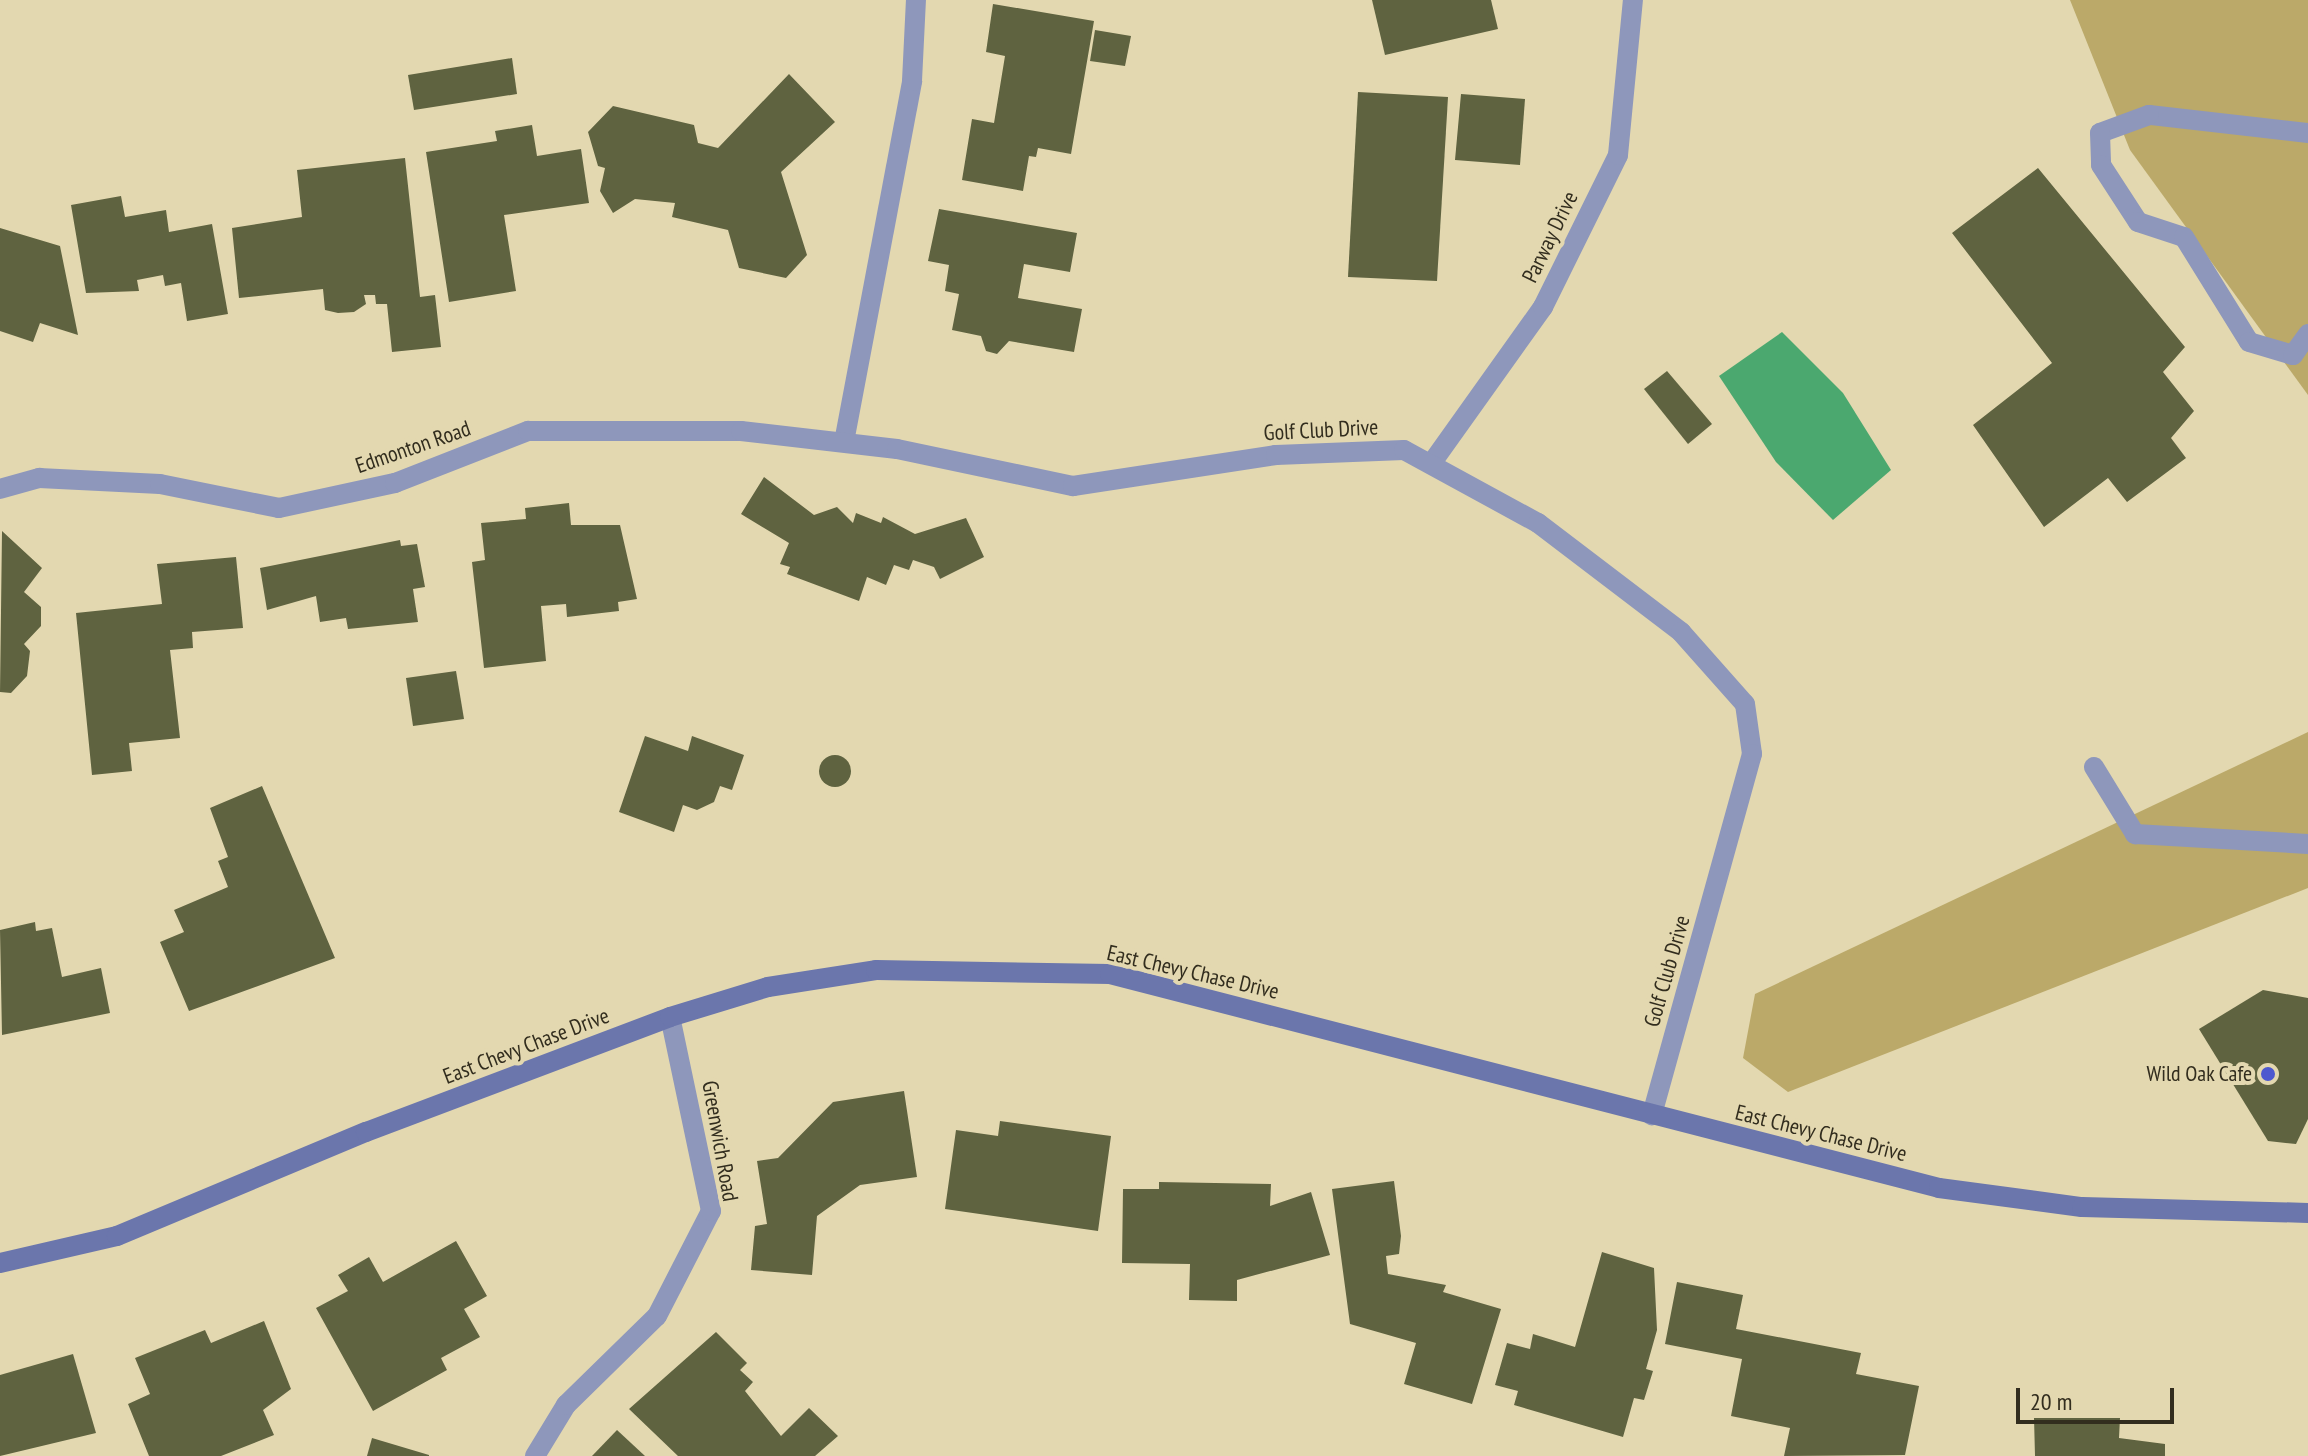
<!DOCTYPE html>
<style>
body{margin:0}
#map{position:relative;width:2308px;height:1456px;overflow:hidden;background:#e3d8b0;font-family:"PT Sans Narrow",sans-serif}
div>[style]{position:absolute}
.green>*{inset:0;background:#bba969}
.water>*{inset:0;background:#4ba86f}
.building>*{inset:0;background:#5f6340}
.round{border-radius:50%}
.lane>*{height:20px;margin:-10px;padding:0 10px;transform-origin:10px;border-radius:10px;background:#8e97bb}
.street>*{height:20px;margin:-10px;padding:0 10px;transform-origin:10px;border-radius:10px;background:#8e97bb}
.secondary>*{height:20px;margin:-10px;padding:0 10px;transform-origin:10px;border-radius:10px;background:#6b76ac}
.dots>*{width:22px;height:22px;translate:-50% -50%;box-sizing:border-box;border:4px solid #e3d8b0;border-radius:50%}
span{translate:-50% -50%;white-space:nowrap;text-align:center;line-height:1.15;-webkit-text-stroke:8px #e3d8b0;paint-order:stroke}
.street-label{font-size:22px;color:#322d1e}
.poi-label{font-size:22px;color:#322d1e}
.right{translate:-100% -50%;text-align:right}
.scale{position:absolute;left:2016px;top:1388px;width:158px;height:36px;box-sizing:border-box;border:4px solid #322d1e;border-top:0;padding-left:10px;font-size:24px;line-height:28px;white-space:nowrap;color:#322d1e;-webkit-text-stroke:6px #e3d8b0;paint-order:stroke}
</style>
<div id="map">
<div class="green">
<div style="clip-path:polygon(2070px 0,2308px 0,2308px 395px,2130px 150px)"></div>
<div style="clip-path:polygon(2308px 732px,2308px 888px,1788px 1092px,1743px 1058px,1755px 994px)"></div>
</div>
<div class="water">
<div style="clip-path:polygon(1782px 332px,1843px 393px,1891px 470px,1833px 520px,1776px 462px,1719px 376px)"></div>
</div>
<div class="building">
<div style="clip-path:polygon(1372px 0,1491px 0,1498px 29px,1385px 55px)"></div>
<div style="clip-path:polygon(993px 4px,1094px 21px,1071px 154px,1038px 148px,1036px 157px,1029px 156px,1023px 191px,962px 180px,972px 119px,994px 123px,1005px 56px,986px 52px)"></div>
<div style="clip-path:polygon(1095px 30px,1131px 36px,1125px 66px,1090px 61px)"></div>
<div style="clip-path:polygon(512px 58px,517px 94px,414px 110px,408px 75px)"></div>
<div style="clip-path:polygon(789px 74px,835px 122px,781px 172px,807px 255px,786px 278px,739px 268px,728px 230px,672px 217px,675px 203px,635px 199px,613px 213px,600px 191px,605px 168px,598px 166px,588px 132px,613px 106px,694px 125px,698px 143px,718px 148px)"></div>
<div style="clip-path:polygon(1358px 92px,1448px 97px,1437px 281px,1348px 277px)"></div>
<div style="clip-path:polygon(1461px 94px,1525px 99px,1520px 165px,1455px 160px)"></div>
<div style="clip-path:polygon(532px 125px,537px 156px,581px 149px,589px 203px,504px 215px,516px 291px,449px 302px,426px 152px,497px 141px,495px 131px)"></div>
<div style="clip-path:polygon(405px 158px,420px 297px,435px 295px,441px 347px,392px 352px,387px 304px,376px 304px,375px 295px,364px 295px,366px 304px,354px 312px,338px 313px,325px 310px,323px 289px,239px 298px,232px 228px,302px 217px,297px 170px)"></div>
<div style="clip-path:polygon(2038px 168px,2185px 347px,2163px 372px,2194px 411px,2171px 438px,2186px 458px,2127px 502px,2108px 478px,2044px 527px,1973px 425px,2052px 363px,1952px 233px)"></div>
<div style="clip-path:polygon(121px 196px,125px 217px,166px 210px,169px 232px,212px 224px,228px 314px,187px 321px,181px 283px,165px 286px,163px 275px,137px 280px,139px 291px,86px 293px,71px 205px)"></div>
<div style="clip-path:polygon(939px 209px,1077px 233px,1070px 272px,1024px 264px,1018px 298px,1082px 309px,1074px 352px,1009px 341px,997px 354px,986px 351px,981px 336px,952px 330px,959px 294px,945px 291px,949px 265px,928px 261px)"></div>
<div style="clip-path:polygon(0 228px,60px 246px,78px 335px,40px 323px,33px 342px,0 331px)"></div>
<div style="clip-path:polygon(1667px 371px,1712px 424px,1688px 444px,1644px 389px)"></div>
<div style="clip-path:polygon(764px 477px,814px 515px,837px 507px,853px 523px,856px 513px,881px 523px,883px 517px,915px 534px,966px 518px,984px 557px,940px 579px,934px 567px,913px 560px,909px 570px,894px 565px,886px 585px,867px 577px,859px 601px,787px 574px,790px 567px,780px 564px,789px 543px,741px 514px)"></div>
<div style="clip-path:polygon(569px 503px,571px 525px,620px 525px,637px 599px,618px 602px,619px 611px,567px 617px,566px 604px,541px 606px,546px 661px,484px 668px,472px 562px,485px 560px,481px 523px,526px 519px,525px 508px)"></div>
<div style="clip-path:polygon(2px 531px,42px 568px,24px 592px,41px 607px,41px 626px,24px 644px,30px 651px,27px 676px,11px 693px,0 692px)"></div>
<div style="clip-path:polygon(400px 540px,401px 546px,417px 544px,425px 587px,413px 589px,418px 622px,348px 629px,346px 618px,320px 622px,316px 596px,267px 610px,260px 568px)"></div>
<div style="clip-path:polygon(236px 557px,243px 628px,192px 632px,193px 648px,170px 650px,180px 738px,129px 743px,132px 771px,92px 775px,76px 613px,162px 604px,157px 564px)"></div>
<div style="clip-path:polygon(456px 671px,464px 719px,413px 726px,406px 678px)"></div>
<div style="clip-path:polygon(645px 736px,688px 751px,692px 736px,744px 755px,732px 790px,720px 786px,714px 802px,697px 810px,683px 805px,674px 832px,619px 812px)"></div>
<div class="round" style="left:819px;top:755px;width:32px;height:32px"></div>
<div style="clip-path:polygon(262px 786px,335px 958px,189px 1011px,160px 942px,184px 932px,174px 910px,228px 887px,218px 861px,228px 857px,210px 808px)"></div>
<div style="clip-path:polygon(35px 922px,36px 931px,52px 928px,62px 977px,101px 968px,110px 1013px,2px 1035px,0 930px)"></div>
<div style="clip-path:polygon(2263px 990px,2308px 998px,2308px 1119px,2296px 1144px,2268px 1141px,2199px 1029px)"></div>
<div style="clip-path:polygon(904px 1091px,917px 1177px,860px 1185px,817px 1216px,812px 1275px,751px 1270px,755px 1226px,767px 1224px,757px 1161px,778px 1158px,833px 1102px)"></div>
<div style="clip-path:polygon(1000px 1121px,1111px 1136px,1098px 1231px,945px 1209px,956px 1130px,998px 1136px)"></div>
<div style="clip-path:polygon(1394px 1181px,1401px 1236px,1399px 1254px,1386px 1256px,1388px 1274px,1446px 1285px,1443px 1292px,1501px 1309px,1472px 1404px,1404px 1384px,1416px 1343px,1350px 1324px,1332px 1189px)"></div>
<div style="clip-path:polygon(1159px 1182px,1271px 1184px,1270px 1206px,1311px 1192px,1330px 1255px,1237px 1280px,1237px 1301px,1189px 1300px,1190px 1264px,1122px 1263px,1123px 1189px,1159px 1189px)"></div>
<div style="clip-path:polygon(456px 1241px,487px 1296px,464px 1309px,480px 1337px,441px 1358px,447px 1370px,373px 1411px,316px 1308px,348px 1291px,338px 1275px,369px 1257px,383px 1282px)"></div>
<div style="clip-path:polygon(1602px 1252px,1654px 1268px,1657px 1330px,1646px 1369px,1653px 1371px,1644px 1400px,1634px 1398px,1623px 1437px,1514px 1405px,1518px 1391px,1495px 1385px,1507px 1343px,1530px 1349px,1533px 1334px,1575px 1347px)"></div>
<div style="clip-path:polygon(1677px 1282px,1743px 1295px,1736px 1329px,1861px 1353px,1856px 1374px,1919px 1386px,1905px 1455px,1784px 1456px,1790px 1428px,1731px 1416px,1742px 1359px,1665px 1344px)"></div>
<div style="clip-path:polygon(264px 1321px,291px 1389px,263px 1410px,274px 1435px,221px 1456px,149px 1456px,128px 1404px,150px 1394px,135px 1358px,205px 1330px,211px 1343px)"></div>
<div style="clip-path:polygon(716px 1332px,747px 1363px,740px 1370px,753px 1382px,745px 1391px,781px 1436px,809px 1408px,838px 1436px,815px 1456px,678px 1456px,629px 1409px)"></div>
<div style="clip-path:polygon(73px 1354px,96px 1433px,0 1456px,0 1375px)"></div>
<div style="clip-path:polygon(2034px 1418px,2120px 1418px,2119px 1438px,2165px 1444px,2165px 1456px,2035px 1456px)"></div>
<div style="clip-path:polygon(617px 1430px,645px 1456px,592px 1456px)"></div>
<div style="clip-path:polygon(372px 1438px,429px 1455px,429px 1456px,367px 1456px)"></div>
</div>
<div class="lane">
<div style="left:2308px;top:133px;width:160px;rotate:-173.5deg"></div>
<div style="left:2149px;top:115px;width:52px;rotate:159.8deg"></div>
<div style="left:2100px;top:133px;width:32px;rotate:88deg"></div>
<div style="left:2101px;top:165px;width:68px;rotate:57deg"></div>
<div style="left:2138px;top:222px;width:48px;rotate:18.1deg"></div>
<div style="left:2184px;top:237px;width:123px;rotate:58.2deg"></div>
<div style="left:2249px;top:342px;width:46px;rotate:16.5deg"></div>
<div style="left:2293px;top:355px;width:26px;rotate:-54deg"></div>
<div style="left:2094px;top:767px;width:79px;rotate:58.5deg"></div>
<div style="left:2135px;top:834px;width:173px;rotate:3.3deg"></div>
</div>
<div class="street">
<div style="left:844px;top:442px;width:367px;rotate:-79.3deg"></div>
<div style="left:912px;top:81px;width:81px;rotate:-87.2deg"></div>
<div style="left:1431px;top:464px;width:193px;rotate:-54.5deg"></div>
<div style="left:1543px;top:307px;width:169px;rotate:-63.7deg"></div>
<div style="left:1618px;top:155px;width:156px;rotate:-84.5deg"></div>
<div style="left:0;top:489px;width:41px;rotate:-15.8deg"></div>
<div style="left:39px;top:478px;width:121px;rotate:2.8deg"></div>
<div style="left:160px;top:484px;width:121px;rotate:11.4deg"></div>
<div style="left:279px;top:508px;width:119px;rotate:-12.2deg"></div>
<div style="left:395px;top:483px;width:143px;rotate:-21.4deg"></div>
<div style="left:528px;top:431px;width:213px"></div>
<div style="left:741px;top:431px;width:157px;rotate:6.6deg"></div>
<div style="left:897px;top:449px;width:180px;rotate:11.9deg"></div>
<div style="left:1073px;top:486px;width:205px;rotate:-8.7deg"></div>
<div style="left:1276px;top:455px;width:128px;rotate:-2.2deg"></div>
<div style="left:1404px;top:450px;width:153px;rotate:28.6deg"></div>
<div style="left:1538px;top:523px;width:180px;rotate:37.3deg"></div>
<div style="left:1681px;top:632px;width:96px;rotate:48.4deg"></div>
<div style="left:1745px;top:704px;width:50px;rotate:82deg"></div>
<div style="left:1752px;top:754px;width:375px;rotate:105.5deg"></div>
<div style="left:535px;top:1456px;width:60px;rotate:-58.7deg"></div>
<div style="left:566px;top:1405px;width:127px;rotate:-44.4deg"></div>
<div style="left:657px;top:1316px;width:118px;rotate:-62.8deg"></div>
<div style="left:711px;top:1211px;width:198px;rotate:-101.9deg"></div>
</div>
<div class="secondary">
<div style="left:0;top:1263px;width:120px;rotate:-13deg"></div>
<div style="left:117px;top:1236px;width:270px;rotate:-22.7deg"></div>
<div style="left:366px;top:1132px;width:325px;rotate:-20.7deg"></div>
<div style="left:670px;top:1017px;width:102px;rotate:-17deg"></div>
<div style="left:768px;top:987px;width:109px;rotate:-8.9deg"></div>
<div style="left:876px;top:970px;width:234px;rotate:1deg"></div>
<div style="left:1110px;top:974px;width:856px;rotate:14.47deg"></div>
<div style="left:1939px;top:1188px;width:144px;rotate:7.6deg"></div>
<div style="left:2082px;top:1207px;width:226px;rotate:1.5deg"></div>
</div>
<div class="dots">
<div style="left:2268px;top:1074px;background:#4e59cf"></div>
</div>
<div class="street-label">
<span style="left:1550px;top:237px;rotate:-64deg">Parway Drive</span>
<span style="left:1321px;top:430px;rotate:-3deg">Golf Club Drive</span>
<span style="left:413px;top:447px;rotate:-19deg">Edmonton Road</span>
<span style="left:1667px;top:971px;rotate:-74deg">Golf Club Drive</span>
<span style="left:1193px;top:972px;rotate:13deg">East Chevy Chase Drive</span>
<span style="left:526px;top:1046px;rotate:-21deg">East Chevy Chase Drive</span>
<span style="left:1821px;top:1133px;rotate:14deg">East Chevy Chase Drive</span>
<span style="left:720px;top:1141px;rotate:80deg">Greenwich Road</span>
</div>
<div class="poi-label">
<span class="right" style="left:2252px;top:1074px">Wild Oak Cafe</span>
</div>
<div class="scale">20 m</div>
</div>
